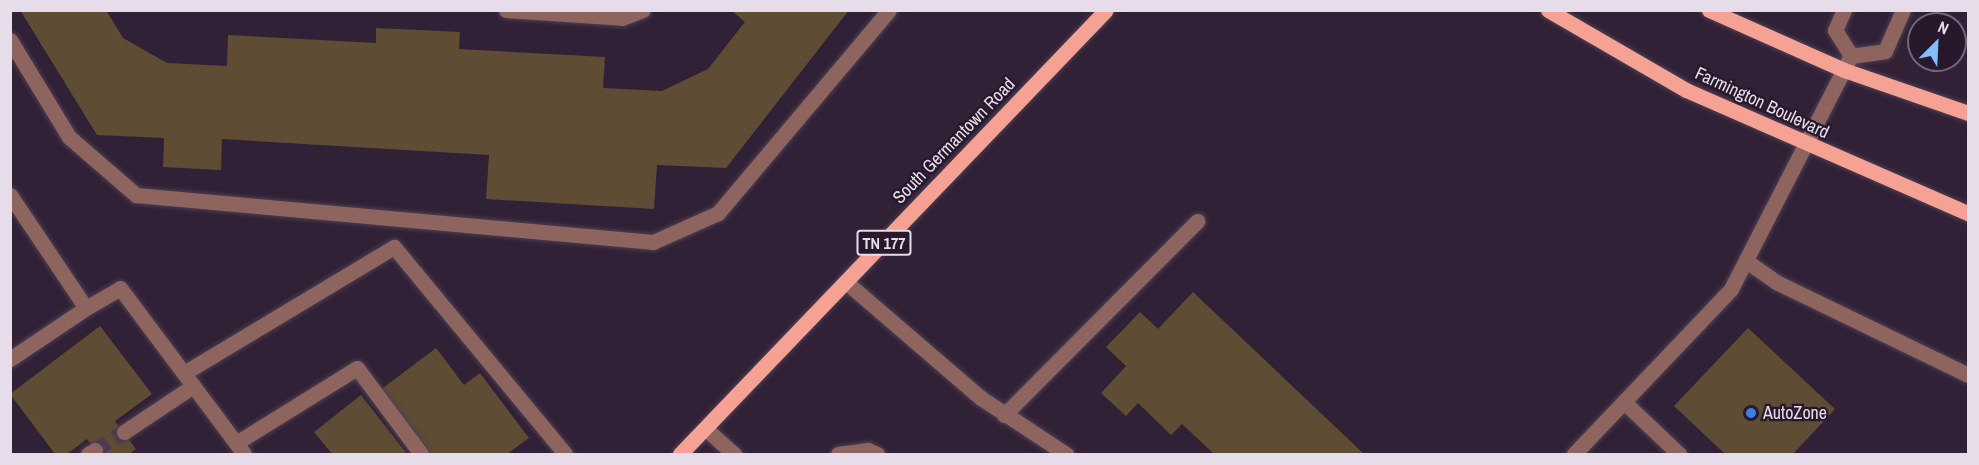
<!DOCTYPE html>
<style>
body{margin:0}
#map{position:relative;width:1979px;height:465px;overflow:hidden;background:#312136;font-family:"Archivo Narrow",sans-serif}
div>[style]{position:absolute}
.building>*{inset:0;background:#5e4c34}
.minor-tunnel>*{height:15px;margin-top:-7.5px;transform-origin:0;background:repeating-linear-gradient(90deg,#4c3d51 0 15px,transparent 0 23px)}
.roads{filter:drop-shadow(0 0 2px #4e3f53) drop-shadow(0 0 2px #4e3f53)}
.minor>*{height:15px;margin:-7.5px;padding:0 7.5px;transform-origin:7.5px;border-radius:7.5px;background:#8e655e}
.major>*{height:15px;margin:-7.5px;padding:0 7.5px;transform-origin:7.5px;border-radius:7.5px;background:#f5a193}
.dots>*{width:16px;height:16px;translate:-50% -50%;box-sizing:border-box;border:3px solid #27182c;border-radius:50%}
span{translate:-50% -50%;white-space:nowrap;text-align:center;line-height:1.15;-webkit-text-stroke:4.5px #27182c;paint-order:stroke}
.shield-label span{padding:2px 4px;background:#27182c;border:2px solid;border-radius:4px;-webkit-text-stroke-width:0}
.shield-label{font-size:16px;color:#e7dcea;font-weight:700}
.street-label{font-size:18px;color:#e7dcea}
.poi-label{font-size:18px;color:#e7dcea}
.left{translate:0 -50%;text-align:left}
.frame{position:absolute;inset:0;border:12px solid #e7dcea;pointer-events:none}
.north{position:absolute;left:1907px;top:12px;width:60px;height:60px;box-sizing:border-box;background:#27182c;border:2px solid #746678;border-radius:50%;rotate:24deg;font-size:16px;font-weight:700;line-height:24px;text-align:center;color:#e7dcea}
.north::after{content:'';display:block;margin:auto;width:21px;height:27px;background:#82bcfa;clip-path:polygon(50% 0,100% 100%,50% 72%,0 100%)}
</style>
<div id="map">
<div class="building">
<div style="clip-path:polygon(20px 10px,106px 10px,123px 38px,167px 63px,227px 66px,228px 35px,376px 43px,376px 28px,460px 32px,459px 49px,605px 57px,603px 88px,662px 91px,708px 69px,745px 22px,731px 10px,849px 10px,726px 168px,657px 165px,654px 209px,486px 199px,489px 155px,222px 139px,221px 170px,163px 167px,164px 138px,97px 135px)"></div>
<div style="clip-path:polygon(1193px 292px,1364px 454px,1214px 454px,1182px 424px,1171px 435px,1138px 403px,1126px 416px,1101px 393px,1126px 366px,1106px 347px,1140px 312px,1158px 329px)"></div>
<div style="clip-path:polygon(100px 326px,152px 394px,115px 421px,136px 449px,129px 454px,99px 454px,87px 439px,67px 454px,55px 454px,10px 394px)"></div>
<div style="clip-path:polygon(1748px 328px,1835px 409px,1793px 454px,1725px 454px,1674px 406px)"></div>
<div style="clip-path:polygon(436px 348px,464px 385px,480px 373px,529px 438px,507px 454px,427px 454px,379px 391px)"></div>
<div style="clip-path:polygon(361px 395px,407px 454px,332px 454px,314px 432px)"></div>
</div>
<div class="minor-tunnel">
<div style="left:95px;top:450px;width:34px;rotate:-32deg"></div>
</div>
<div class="roads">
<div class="minor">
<div style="left:506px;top:10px;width:116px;rotate:3.9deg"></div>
<div style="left:622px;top:18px;width:22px;rotate:-21deg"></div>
<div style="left:1844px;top:10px;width:22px;rotate:114deg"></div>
<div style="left:1835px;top:30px;width:31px;rotate:58deg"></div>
<div style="left:10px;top:40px;width:114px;rotate:58.7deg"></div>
<div style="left:69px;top:137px;width:89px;rotate:40.9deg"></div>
<div style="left:136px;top:195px;width:519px;rotate:5.19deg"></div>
<div style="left:653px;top:242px;width:71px;rotate:-24deg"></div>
<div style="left:718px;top:213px;width:265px;rotate:-49.9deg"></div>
<div style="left:1851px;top:56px;width:34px;rotate:-8deg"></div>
<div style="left:1885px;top:51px;width:45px;rotate:-66.3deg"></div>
<div style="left:10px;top:195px;width:136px;rotate:56.1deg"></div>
<div style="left:86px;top:308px;width:92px;rotate:146.1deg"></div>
<div style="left:1749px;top:263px;width:33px;rotate:35deg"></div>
<div style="left:1776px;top:282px;width:213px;rotate:25.8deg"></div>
<div style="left:846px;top:282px;width:178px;rotate:40.7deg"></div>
<div style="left:981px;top:398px;width:102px;rotate:33.4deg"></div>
<div style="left:86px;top:308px;width:39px;rotate:-30deg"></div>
<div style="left:120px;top:288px;width:207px;rotate:53.2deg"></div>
<div style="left:184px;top:373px;width:245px;rotate:-31deg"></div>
<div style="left:394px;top:247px;width:268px;rotate:50.4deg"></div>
<div style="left:1624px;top:402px;width:76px;rotate:43.4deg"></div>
<div style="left:1004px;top:415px;width:274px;rotate:-45.1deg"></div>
<div style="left:706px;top:429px;width:38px;rotate:42deg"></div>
<div style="left:124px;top:432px;width:83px;rotate:-33.7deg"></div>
<div style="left:236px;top:443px;width:142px;rotate:-31.8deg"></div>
<div style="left:357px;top:368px;width:107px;rotate:53.3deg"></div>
<div style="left:88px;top:454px;width:8px;rotate:-30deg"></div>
<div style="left:838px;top:454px;width:30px;rotate:-8deg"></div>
<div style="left:868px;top:450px;width:10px;rotate:24deg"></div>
<div style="left:1574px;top:454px;width:228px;rotate:-46.4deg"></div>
<div style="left:1731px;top:289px;width:262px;rotate:-62.8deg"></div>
</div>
<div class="major">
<div style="left:1548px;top:10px;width:160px;rotate:30.1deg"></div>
<div style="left:1686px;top:90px;width:308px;rotate:23.6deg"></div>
<div style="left:1709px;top:10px;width:148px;rotate:24deg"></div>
<div style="left:1844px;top:70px;width:131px;rotate:19.1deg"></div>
<div style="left:680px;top:454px;width:615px;rotate:-46.19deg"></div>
</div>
</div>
<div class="dots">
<div style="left:1751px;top:413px;background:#3f7fe0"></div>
</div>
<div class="shield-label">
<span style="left:884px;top:243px">TN 177</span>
</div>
<div class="street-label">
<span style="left:1762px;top:103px;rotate:25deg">Farmington Boulevard</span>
<span style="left:954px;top:141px;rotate:-46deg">South Germantown Road</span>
</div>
<div class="poi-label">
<span class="left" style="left:1763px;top:413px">AutoZone</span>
</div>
<div class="frame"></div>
<div class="north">N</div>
</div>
